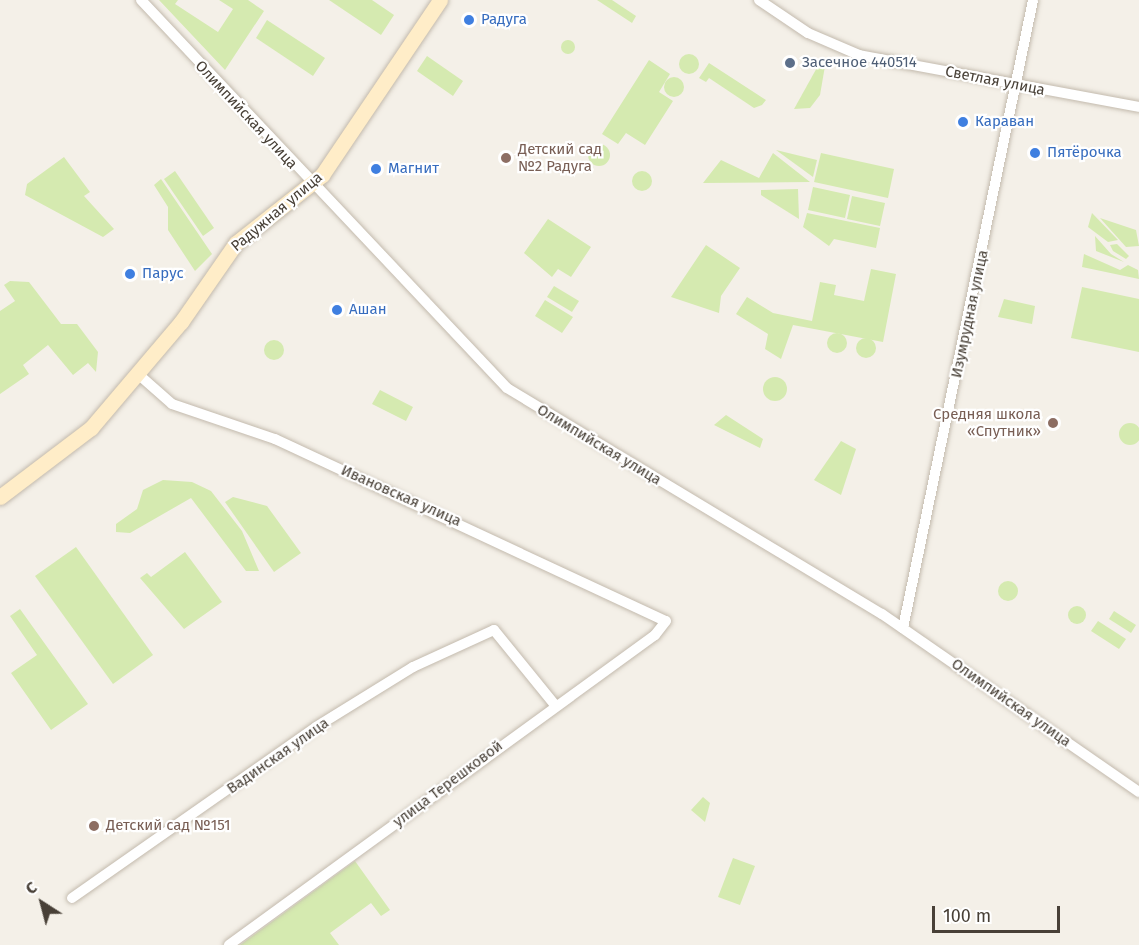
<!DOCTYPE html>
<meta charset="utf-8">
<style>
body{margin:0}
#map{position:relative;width:1139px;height:945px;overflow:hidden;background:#f4f0e8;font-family:"Fira Sans",sans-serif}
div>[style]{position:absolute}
.green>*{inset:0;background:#d5eab0}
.round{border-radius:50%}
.roads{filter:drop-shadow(0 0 2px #c3baad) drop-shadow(0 0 2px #c3baad)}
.minor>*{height:10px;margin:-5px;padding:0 5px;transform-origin:5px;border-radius:5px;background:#fff}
.secondary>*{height:15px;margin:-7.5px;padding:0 7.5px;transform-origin:7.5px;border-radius:7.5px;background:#ffedc8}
.dots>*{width:16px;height:16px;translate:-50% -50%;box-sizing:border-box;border:3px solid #fff;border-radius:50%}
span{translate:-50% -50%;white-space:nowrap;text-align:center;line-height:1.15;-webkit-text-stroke:4.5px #fff;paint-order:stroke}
.shop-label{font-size:15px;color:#366cbe}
.left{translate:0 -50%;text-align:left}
.service-label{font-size:15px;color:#4e5e75}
.street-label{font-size:15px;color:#484037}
.education-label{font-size:15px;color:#785e54}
.right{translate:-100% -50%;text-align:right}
.north{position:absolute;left:12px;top:873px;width:60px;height:60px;-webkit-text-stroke:4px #fff;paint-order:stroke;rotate:324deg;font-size:16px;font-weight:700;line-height:24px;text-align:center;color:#484037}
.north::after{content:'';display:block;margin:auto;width:21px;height:27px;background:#484037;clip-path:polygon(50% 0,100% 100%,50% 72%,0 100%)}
.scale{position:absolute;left:932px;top:906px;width:128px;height:27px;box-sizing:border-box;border:3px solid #484037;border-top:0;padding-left:8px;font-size:18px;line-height:21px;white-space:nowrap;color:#484037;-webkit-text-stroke:4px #fff;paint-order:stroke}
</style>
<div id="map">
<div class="green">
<div style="clip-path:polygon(159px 0,178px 0,175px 4px,218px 32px,233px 9px,219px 0,248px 0,264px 11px,225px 70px)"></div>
<div style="clip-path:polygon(329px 0,372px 0,394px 15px,381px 35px)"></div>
<div style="clip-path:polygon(597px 0,612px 0,636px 16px,632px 23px)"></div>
<div style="clip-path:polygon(267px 20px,325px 58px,313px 76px,256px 38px)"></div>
<div class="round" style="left:561px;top:40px;width:14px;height:14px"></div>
<div class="round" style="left:679px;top:54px;width:20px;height:20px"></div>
<div style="clip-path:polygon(427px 56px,463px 81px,453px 96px,417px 71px)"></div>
<div style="clip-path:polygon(649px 60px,670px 74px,659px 92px,673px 101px,645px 145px,626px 133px,618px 144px,602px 134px)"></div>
<div style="clip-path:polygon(709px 63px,766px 100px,762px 105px,754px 108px,709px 78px,706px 82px,699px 78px)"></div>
<div style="clip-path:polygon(819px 64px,825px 66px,820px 95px,810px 108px,794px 109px)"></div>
<div class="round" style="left:664px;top:77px;width:20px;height:20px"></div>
<div class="round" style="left:588px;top:144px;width:22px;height:22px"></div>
<div style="clip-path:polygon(776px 150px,817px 160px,813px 177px)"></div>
<div style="clip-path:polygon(773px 153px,810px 182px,703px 183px,721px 160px,759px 178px)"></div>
<div style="clip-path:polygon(821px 153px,894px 169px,888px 198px,814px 182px)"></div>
<div style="clip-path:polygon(64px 157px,90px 192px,84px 196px,114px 229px,103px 237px,25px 195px,27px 184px)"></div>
<div class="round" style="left:632px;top:171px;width:20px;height:20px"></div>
<div style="clip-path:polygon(175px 171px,214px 228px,203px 236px,164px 179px)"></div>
<div style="clip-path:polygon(161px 179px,212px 254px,195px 271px,168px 230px,168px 207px,154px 185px)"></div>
<div style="clip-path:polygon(813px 187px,850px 195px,845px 218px,808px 210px)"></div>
<div style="clip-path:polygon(798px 189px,799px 219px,761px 195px,761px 190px)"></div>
<div style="clip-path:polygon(852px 196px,885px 203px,880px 226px,847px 219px)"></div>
<div style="clip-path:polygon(807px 213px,880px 228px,876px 248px,834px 239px,829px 246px,803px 227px)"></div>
<div style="clip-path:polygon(1092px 213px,1118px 240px,1108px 242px,1088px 227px)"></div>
<div style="clip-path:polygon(1100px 218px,1136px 230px,1139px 246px,1126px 247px)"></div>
<div style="clip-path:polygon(548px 219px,591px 247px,571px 277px,558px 269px,552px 277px,524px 253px)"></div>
<div style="clip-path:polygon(1095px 236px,1111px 254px,1124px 262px,1096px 251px)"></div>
<div style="clip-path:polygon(1117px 244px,1129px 256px,1126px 259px,1113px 251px,1110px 245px)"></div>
<div style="clip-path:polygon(706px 245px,740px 268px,721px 296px,719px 313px,671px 297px)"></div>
<div style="clip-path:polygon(1084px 254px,1120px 270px,1128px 265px,1138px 270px,1139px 279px,1082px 267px)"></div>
<div style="clip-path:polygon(871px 269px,896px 274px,883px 342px,793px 325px,781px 359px,765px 349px,768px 334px,736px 314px,747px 297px,773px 313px,812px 321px,820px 282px,836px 285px,834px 295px,864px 301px)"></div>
<div style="clip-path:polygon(10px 281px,29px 282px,61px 324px,77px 324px,98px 352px,96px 372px,88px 363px,73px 375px,48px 345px,23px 365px,29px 374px,0 394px,0 311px,15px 301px,4px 285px)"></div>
<div style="clip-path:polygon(554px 286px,579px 301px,572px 312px,547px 297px)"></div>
<div style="clip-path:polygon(1082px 287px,1139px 299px,1139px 352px,1071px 338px)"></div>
<div style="clip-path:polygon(1004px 299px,1035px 306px,1032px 324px,998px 317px)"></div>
<div style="clip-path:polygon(545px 300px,573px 317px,562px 333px,535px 316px)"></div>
<div class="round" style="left:827px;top:333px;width:20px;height:20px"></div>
<div class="round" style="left:856px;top:338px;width:20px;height:20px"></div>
<div class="round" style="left:264px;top:340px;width:20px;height:20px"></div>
<div class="round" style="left:763px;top:377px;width:24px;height:24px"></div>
<div style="clip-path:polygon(380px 390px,413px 407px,406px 421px,372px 404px)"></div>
<div style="clip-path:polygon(726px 415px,763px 439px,760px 448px,714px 425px)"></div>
<div class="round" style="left:1119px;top:423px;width:22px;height:22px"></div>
<div style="clip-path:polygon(841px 441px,856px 449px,841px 495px,814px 480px)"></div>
<div style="clip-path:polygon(163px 480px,192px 482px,211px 491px,242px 531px,259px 571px,246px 571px,191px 498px,130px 533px,116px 532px,116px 524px,137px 509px,143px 490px)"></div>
<div style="clip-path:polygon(233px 497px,267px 506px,301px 553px,274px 572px,225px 502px)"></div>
<div style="clip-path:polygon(76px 547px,153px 655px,113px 684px,35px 576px)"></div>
<div style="clip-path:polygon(185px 552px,222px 602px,184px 629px,140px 578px,147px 573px,151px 577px)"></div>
<div class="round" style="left:998px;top:581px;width:20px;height:20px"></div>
<div class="round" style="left:1068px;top:606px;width:18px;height:18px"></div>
<div style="clip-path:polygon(20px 609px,88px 704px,51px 730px,11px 673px,37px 655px,10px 616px)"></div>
<div style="clip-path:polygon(1114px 611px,1136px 625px,1131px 633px,1109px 619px)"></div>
<div style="clip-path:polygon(1098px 621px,1126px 639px,1119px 649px,1091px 631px)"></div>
<div style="clip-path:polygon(703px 797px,710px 803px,705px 822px,691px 810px)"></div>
<div style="clip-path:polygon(733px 858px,755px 866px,740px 905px,718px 897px)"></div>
<div style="clip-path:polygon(355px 861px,390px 910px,381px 916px,371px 903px,330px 933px,339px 945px,240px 945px)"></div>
</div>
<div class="roads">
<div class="minor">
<div style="left:141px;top:0;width:533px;rotate:46.67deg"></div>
<div style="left:507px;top:388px;width:438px;rotate:31.1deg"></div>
<div style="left:882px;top:614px;width:313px;rotate:34.7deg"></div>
<div style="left:759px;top:0;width:59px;rotate:34deg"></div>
<div style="left:808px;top:33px;width:56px;rotate:23.3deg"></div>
<div style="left:859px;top:55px;width:285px;rotate:10.5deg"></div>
<div style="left:138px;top:374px;width:45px;rotate:41.4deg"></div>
<div style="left:172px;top:404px;width:109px;rotate:18.8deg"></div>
<div style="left:275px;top:439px;width:431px;rotate:25deg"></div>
<div style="left:666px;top:621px;width:18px;rotate:128deg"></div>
<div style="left:655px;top:635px;width:527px;rotate:143.96deg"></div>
<div style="left:903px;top:628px;width:641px;rotate:-78.3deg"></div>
<div style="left:72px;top:898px;width:298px;rotate:-35deg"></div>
<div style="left:316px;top:727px;width:114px;rotate:-31.7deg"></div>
<div style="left:413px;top:667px;width:89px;rotate:-24.6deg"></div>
<div style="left:494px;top:630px;width:97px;rotate:50.9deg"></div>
</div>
<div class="secondary">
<div style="left:0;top:497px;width:114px;rotate:-37.2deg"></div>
<div style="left:91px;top:428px;width:139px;rotate:-49.7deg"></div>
<div style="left:181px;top:322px;width:96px;rotate:-55.2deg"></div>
<div style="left:236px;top:243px;width:110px;rotate:-38.3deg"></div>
<div style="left:322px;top:175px;width:211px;rotate:-56deg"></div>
</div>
</div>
<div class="dots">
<div style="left:469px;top:20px;background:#3f7fe0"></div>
<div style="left:790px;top:63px;background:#5c6f8a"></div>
<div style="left:963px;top:122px;background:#3f7fe0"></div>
<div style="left:1035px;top:153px;background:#3f7fe0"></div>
<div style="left:506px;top:158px;background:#8d6e63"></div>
<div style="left:376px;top:169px;background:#3f7fe0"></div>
<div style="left:130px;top:274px;background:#3f7fe0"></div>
<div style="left:337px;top:310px;background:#3f7fe0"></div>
<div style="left:1053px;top:423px;background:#8d6e63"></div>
<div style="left:94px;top:826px;background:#8d6e63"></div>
</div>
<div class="shop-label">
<span class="left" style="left:481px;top:20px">Радуга</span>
<span class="left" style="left:975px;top:122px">Караван</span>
<span class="left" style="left:1047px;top:153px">Пятёрочка</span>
<span class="left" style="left:388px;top:169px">Магнит</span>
<span class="left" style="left:142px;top:274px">Парус</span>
<span class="left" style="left:349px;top:310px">Ашан</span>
</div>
<div class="service-label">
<span class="left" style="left:802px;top:63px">Засечное 440514</span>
</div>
<div class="street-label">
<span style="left:995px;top:81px;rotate:11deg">Светлая улица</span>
<span style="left:246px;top:115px;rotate:47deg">Олимпийская улица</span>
<span style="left:277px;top:212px;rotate:-40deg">Радужная улица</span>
<span style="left:970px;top:314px;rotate:-78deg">Изумрудная улица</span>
<span style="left:599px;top:445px;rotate:31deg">Олимпийская улица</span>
<span style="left:401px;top:496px;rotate:24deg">Ивановская улица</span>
<span style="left:1011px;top:703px;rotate:35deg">Олимпийская улица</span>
<span style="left:278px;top:756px;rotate:-35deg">Вадинская улица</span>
<span style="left:448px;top:784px;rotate:-37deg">улица Терешковой</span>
</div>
<div class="education-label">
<span class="left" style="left:518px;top:158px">Детский сад<br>№2 Радуга</span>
<span class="right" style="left:1041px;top:423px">Средняя школа<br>«Спутник»</span>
<span class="left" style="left:106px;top:826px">Детский сад №151</span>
</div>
<div class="north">С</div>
<div class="scale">100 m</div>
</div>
